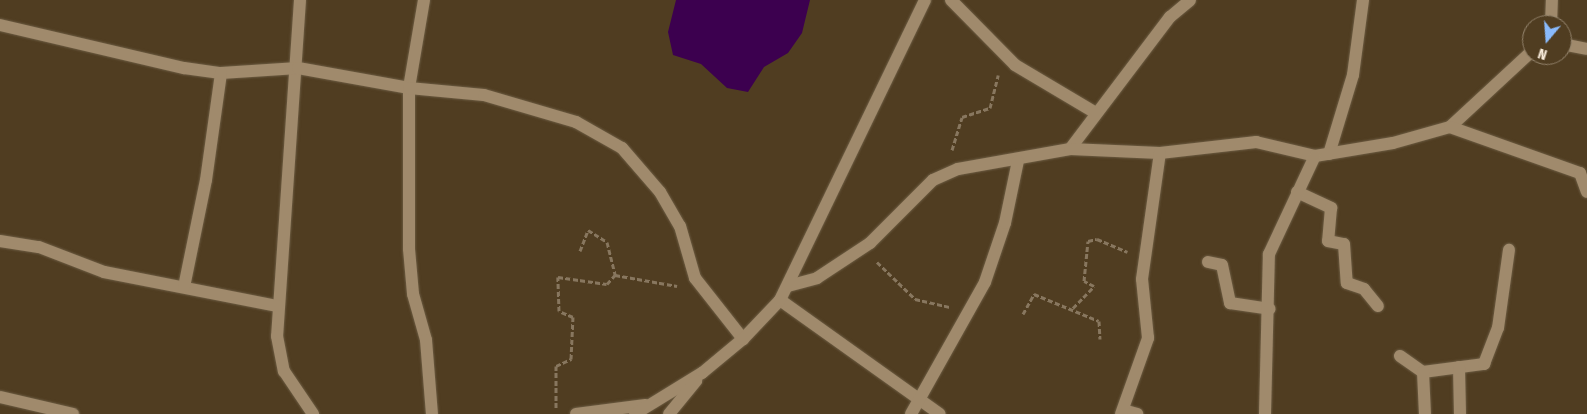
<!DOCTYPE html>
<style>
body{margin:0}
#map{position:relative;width:1587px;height:414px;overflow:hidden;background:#503d21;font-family:"Fira Sans Condensed",sans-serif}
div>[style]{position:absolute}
.water>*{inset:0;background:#3c004f}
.path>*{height:3px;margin-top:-1.5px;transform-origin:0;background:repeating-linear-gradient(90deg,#88775f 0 5px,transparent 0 7.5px)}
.roads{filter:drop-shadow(0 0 1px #6c5c43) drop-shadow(0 0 1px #6c5c43)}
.street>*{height:12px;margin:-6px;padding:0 6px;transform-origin:6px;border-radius:6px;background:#a08a6c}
span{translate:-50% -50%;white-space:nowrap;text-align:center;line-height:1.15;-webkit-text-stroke:4px #503d21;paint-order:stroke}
.north{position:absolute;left:1522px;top:15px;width:50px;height:50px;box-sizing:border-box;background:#503d21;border:1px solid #94846d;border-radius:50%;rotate:198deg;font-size:14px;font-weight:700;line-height:20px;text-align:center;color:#fbefdf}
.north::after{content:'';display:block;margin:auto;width:18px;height:22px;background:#89bafc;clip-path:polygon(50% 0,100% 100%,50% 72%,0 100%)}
</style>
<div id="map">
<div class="water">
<div style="clip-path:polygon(676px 0,810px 0,802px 33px,788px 53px,764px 67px,748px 92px,727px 88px,701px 64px,673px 55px,668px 32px)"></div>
</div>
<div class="path">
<div style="left:952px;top:150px;width:34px;rotate:-73deg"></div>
<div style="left:962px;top:117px;width:29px;rotate:-18deg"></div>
<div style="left:990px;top:108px;width:34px;rotate:-76deg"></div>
<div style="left:580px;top:251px;width:22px;rotate:-69deg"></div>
<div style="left:588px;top:230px;width:22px;rotate:32deg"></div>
<div style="left:607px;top:242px;width:34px;rotate:76deg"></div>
<div style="left:877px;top:262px;width:53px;rotate:44.2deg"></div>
<div style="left:915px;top:299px;width:36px;rotate:13deg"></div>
<div style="left:1073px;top:308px;width:30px;rotate:-46deg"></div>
<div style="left:1094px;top:286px;width:11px;rotate:-153deg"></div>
<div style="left:1084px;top:281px;width:40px;rotate:-84.3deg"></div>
<div style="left:1088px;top:241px;width:9px;rotate:-13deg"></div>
<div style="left:1097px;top:239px;width:33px;rotate:23deg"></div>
<div style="left:1023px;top:314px;width:23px;rotate:-61deg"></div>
<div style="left:1034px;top:294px;width:70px;rotate:22.6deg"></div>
<div style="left:1099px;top:321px;width:18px;rotate:87deg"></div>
<div style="left:556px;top:408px;width:42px;rotate:-90deg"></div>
<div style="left:556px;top:366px;width:17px;rotate:-25deg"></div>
<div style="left:571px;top:359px;width:42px;rotate:-87.3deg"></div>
<div style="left:573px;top:317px;width:15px;rotate:-157deg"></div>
<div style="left:559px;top:311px;width:34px;rotate:-92deg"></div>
<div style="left:558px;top:277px;width:49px;rotate:8.1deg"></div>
<div style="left:607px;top:284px;width:12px;rotate:-48deg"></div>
<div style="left:615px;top:275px;width:63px;rotate:10.1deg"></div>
</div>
<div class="roads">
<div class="street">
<div style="left:300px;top:0;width:337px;rotate:93.9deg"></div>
<div style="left:277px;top:336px;width:36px;rotate:79deg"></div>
<div style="left:284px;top:371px;width:52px;rotate:56deg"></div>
<div style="left:424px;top:0;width:89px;rotate:99.7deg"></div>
<div style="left:409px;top:88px;width:161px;rotate:90deg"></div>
<div style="left:409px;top:249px;width:45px;rotate:84.9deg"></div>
<div style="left:413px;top:294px;width:48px;rotate:74.2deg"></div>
<div style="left:426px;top:340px;width:74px;rotate:85.4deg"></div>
<div style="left:951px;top:0;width:91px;rotate:45.4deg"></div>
<div style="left:1015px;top:65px;width:94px;rotate:30.7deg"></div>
<div style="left:0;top:25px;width:189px;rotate:13.2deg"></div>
<div style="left:184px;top:68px;width:37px;rotate:8deg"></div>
<div style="left:221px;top:73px;width:77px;rotate:-3.7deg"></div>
<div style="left:298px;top:68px;width:113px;rotate:10.2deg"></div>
<div style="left:409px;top:88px;width:75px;rotate:5.3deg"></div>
<div style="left:484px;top:95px;width:96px;rotate:16.4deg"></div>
<div style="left:576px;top:122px;width:53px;rotate:29.5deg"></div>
<div style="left:622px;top:148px;width:58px;rotate:49.2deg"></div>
<div style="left:660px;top:192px;width:39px;rotate:60deg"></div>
<div style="left:680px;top:226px;width:54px;rotate:73.9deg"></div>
<div style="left:695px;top:278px;width:78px;rotate:51.8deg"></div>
<div style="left:1551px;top:25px;width:25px;rotate:-88deg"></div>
<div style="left:1562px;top:44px;width:25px;rotate:11deg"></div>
<div style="left:1450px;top:127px;width:112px;rotate:-42.8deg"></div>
<div style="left:1070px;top:149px;width:166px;rotate:-52.9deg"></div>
<div style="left:1170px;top:17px;width:26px;rotate:-40deg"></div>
<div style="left:1329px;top:154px;width:83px;rotate:-73.1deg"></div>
<div style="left:1353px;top:75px;width:76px;rotate:-82.4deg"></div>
<div style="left:1297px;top:192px;width:38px;rotate:25deg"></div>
<div style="left:1331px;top:208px;width:33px;rotate:95deg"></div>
<div style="left:1328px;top:241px;width:16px;rotate:11deg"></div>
<div style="left:1344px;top:244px;width:39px;rotate:86deg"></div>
<div style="left:1347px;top:283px;width:18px;rotate:19deg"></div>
<div style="left:1364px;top:289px;width:22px;rotate:51deg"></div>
<div style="left:0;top:241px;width:39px;rotate:9deg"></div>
<div style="left:39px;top:247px;width:70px;rotate:21deg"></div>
<div style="left:104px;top:272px;width:177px;rotate:11.1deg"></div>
<div style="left:1208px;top:262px;width:14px;rotate:12deg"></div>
<div style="left:1222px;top:265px;width:39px;rotate:78deg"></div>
<div style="left:1230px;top:303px;width:40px;rotate:8.5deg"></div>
<div style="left:788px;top:286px;width:30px;rotate:-15deg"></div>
<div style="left:817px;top:278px;width:64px;rotate:-33.4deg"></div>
<div style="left:870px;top:243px;width:89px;rotate:-45deg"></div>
<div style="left:933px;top:180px;width:27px;rotate:-24deg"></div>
<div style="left:958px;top:169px;width:114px;rotate:-10.1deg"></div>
<div style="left:1070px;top:149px;width:90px;rotate:2.5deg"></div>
<div style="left:1160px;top:153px;width:97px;rotate:-6.5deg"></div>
<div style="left:1256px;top:142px;width:61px;rotate:13.3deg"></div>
<div style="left:1315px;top:156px;width:79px;rotate:-9.5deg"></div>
<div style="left:1393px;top:143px;width:59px;rotate:-15.7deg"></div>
<div style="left:1450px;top:127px;width:138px;rotate:19.5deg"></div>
<div style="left:1580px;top:173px;width:20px;rotate:70deg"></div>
<div style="left:184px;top:287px;width:109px;rotate:-78.4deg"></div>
<div style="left:206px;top:180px;width:108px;rotate:-82deg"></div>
<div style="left:780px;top:300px;width:196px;rotate:35.5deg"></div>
<div style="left:1400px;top:356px;width:28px;rotate:35deg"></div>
<div style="left:1423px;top:372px;width:62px;rotate:-7.5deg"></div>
<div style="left:1484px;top:364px;width:39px;rotate:-69deg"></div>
<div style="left:1498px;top:328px;width:79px;rotate:-82deg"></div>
<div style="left:1459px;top:367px;width:47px;rotate:88.8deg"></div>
<div style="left:1423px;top:372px;width:42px;rotate:87.3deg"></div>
<div style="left:0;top:397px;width:75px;rotate:13.1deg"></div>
<div style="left:1123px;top:410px;width:15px;rotate:16deg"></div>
<div style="left:576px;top:414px;width:70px;rotate:-7.4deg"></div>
<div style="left:635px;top:414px;width:79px;rotate:-31.5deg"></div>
<div style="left:702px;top:373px;width:53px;rotate:-39.7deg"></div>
<div style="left:743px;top:339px;width:54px;rotate:-46.5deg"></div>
<div style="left:780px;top:300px;width:333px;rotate:-64.2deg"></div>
<div style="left:669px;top:414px;width:43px;rotate:-50.7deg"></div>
<div style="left:911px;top:414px;width:151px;rotate:-60.7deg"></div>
<div style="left:985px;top:282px;width:62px;rotate:-71.3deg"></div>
<div style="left:1005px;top:223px;width:63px;rotate:-78.2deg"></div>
<div style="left:1121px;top:414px;width:81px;rotate:-70.4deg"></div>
<div style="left:1148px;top:338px;width:59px;rotate:-95.8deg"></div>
<div style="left:1142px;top:279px;width:127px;rotate:-81.9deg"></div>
<div style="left:1265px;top:414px;width:160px;rotate:-88.6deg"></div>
<div style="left:1269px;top:254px;width:108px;rotate:-64.9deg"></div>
</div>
</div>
<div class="north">N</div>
</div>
